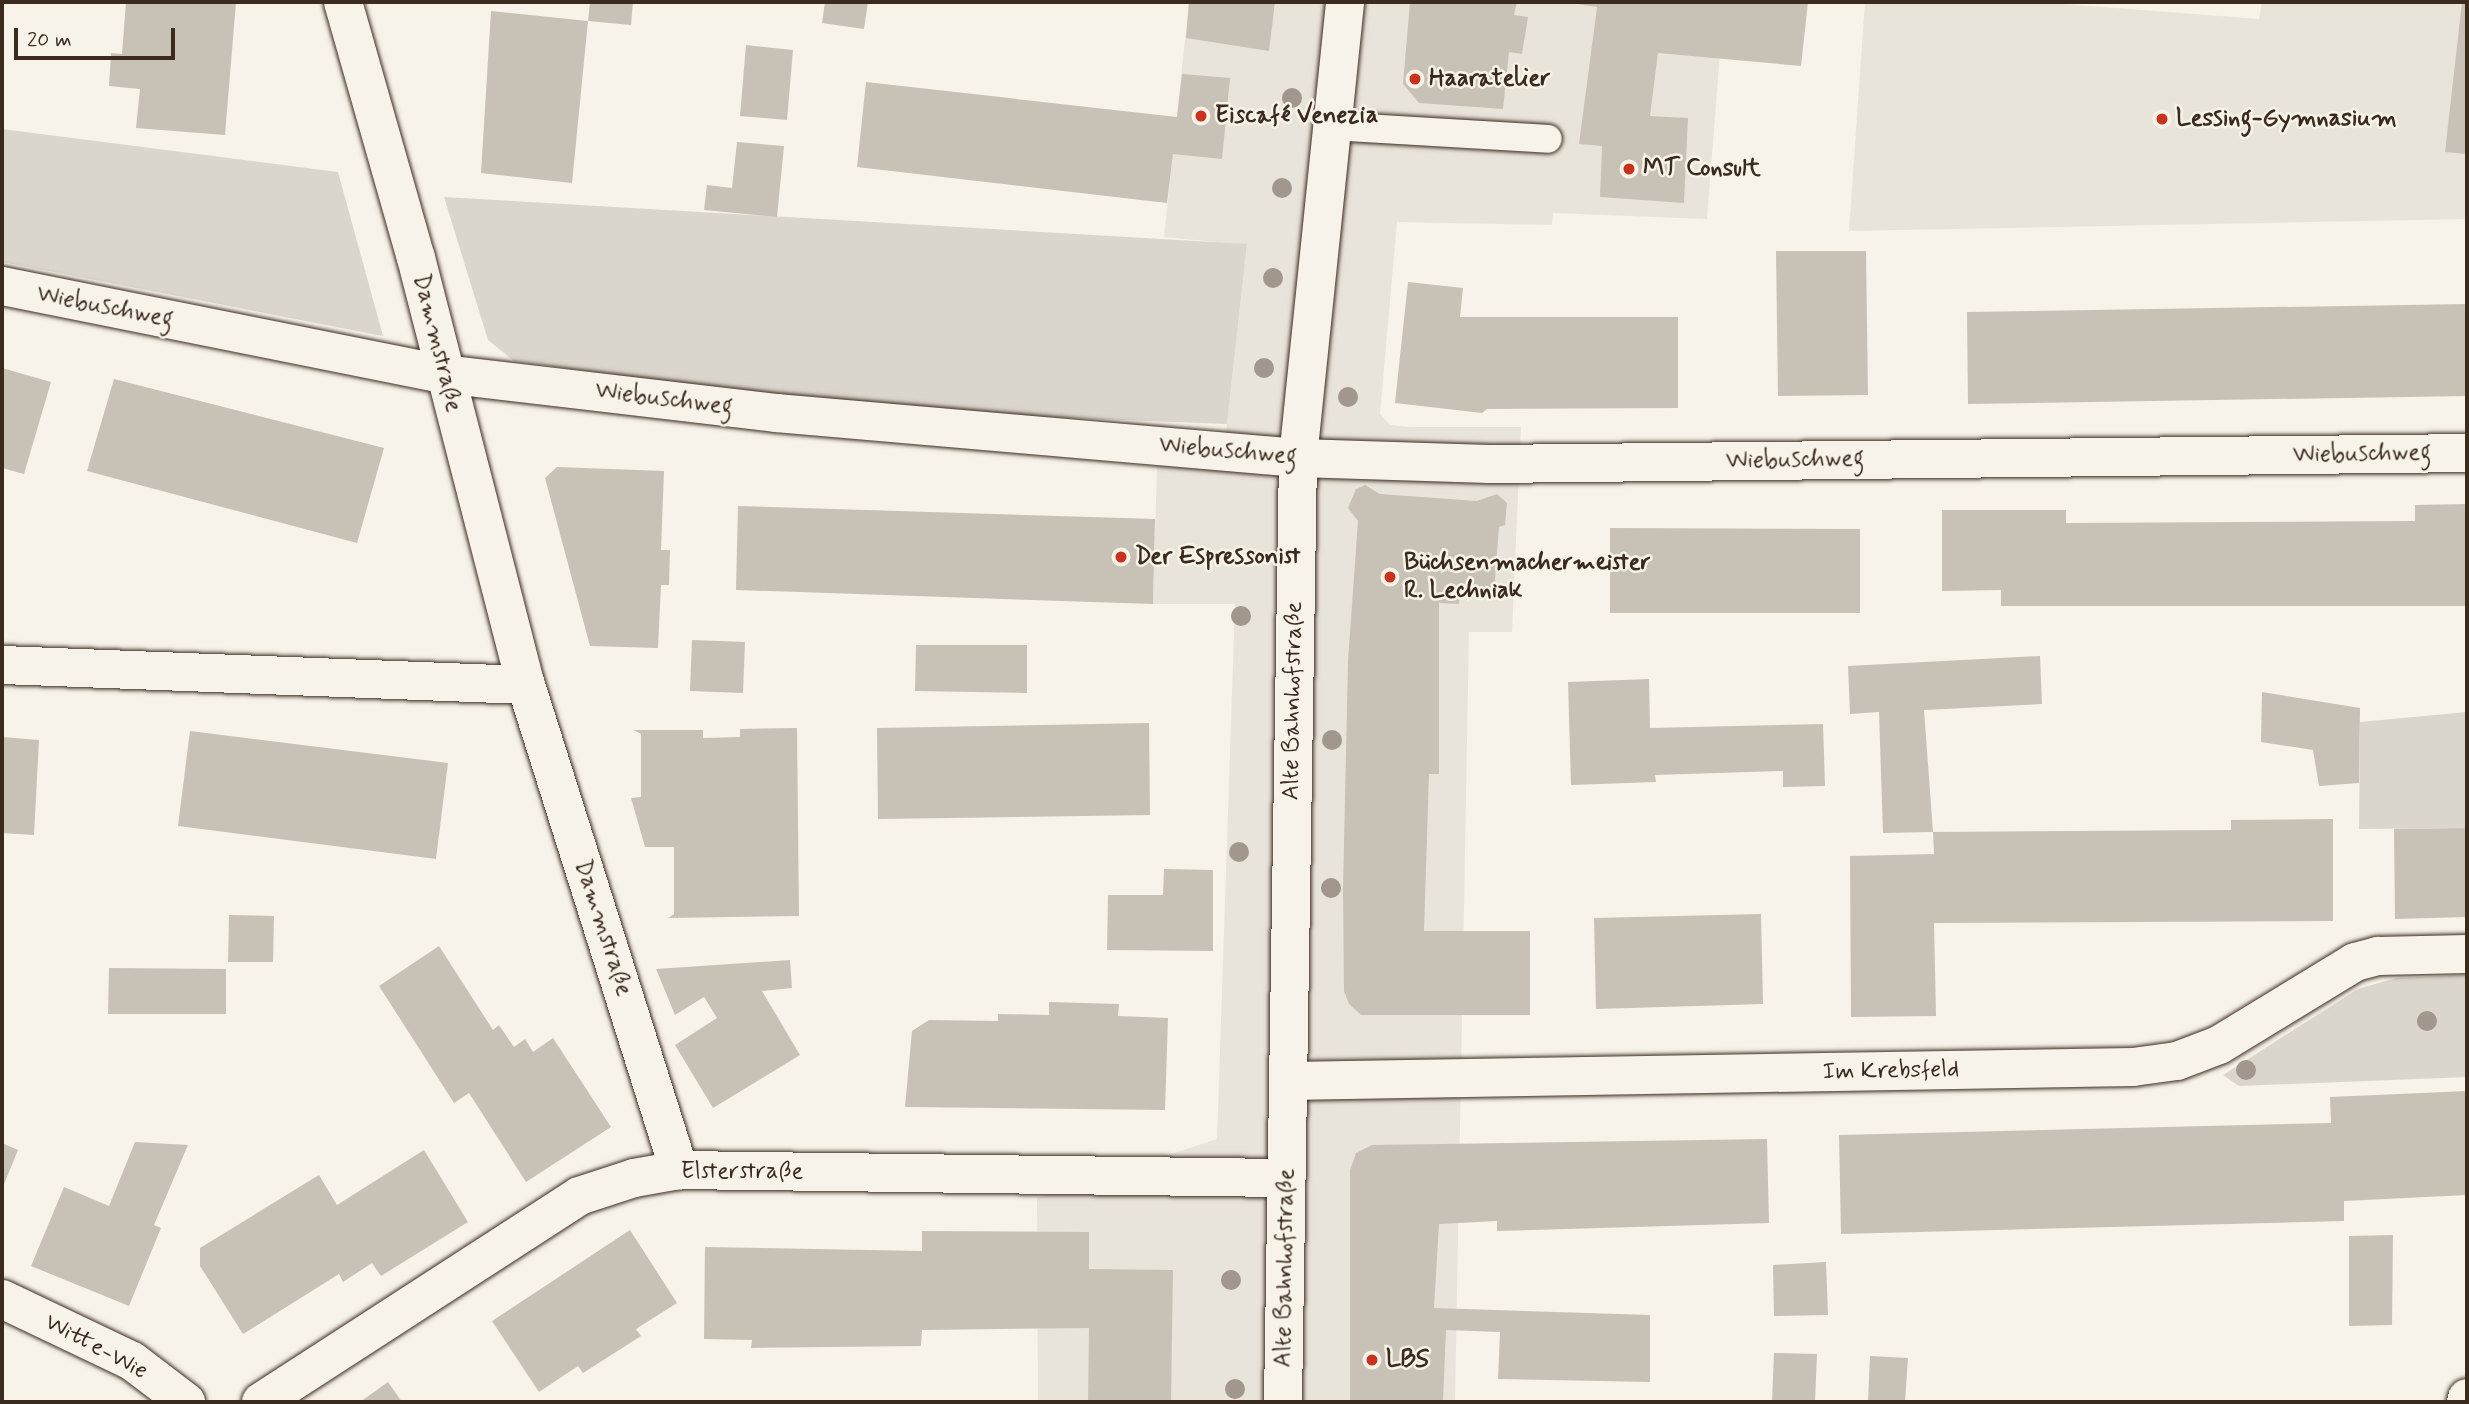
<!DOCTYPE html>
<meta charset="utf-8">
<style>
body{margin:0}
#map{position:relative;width:2469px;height:1404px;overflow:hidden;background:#f7f3e8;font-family:Mynerve,sans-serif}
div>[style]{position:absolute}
.built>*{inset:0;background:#e9e4d9}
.green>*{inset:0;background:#dbd6cb}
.building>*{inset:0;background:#c8c1b6}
.roads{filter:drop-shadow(0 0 2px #3b2a1e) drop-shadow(0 0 2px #3b2a1e)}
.lane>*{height:28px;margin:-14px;padding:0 14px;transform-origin:14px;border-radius:14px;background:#f7f3e8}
.street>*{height:38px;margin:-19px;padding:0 19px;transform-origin:19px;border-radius:19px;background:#f7f3e8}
.trees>*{width:20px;height:20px;margin:-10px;border-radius:50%;background:#a1978c}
.dots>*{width:19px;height:19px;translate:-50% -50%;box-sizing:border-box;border:4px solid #f7f3e8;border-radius:50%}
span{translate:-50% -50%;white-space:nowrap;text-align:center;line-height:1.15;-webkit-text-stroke:5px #f7f3e8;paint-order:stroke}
.poi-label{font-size:24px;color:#3b2a1e;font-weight:700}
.left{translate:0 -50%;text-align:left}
.street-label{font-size:24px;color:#3b2a1e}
.frame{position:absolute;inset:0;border:4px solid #3b2a1e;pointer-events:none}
.scale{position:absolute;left:14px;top:28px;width:161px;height:32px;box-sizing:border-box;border:4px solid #3b2a1e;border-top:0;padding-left:9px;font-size:21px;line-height:24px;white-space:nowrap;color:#3b2a1e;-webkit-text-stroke:5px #f7f3e8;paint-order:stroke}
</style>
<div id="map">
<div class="built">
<div style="clip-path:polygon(1189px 2px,1724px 2px,1707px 219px,1553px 213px,1552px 225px,1397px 222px,1380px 414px,1390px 425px,1409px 427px,1521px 427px,1512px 632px,1469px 632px,1455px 1402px,1038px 1402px,1037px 1198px,1217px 1139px,1235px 604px,1153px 604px,1157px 466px,1222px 469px,1247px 245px,1164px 237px)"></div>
<div style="clip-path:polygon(1865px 2px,2038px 2px,2259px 19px,2262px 2px,2467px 2px,2467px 219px,1849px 231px)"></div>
</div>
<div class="green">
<div style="clip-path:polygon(2px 129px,338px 172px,383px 336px,2px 262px)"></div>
<div style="clip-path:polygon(444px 197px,1247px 244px,1227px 424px,994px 415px,762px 395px,514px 361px,488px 340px)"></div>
<div style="clip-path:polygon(2467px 712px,2467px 828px,2359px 829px,2360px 722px)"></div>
<div style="clip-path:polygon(2467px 975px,2467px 1077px,2239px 1086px,2223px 1075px,2358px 989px,2396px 978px)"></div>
</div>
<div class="building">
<div style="clip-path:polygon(126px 2px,236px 2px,225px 135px,136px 128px,140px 89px,109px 86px,111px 53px,122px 54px)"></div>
<div style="clip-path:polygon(590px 2px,633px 2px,631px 25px,588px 21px,572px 183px,481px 173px,491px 11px,588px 21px)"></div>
<div style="clip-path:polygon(825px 2px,868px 2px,864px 29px,822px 23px)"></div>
<div style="clip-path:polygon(1189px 2px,1275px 2px,1269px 51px,1186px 38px)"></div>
<div style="clip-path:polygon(1410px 2px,1517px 2px,1514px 15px,1528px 17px,1522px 54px,1509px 52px,1503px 109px,1419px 103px,1403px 84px)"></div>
<div style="clip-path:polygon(1564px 2px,1808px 2px,1801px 66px,1658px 53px,1650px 116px,1688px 118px,1684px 203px,1600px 197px,1602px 146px,1579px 144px,1597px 7px)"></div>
<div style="clip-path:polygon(2462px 2px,2467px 2px,2467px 154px,2445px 152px)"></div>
<div style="clip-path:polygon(746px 45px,793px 50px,787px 120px,740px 116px)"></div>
<div style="clip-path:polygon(1182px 74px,1230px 78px,1222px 159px,1173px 154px,1167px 203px,857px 167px,866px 82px,1177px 117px)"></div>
<div style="clip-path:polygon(737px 142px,784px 146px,777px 217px,704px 210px,707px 185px,732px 188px)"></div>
<div style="clip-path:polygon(1776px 251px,1866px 251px,1868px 395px,1778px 396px)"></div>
<div style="clip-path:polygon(1408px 282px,1463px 288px,1460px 317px,1678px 317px,1678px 408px,1487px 409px,1482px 413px,1395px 403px)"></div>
<div style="clip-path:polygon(2467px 304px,2467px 396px,1968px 404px,1967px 312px)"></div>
<div style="clip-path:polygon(2px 368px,51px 382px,24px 474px,2px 468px)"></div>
<div style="clip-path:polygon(114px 379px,384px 448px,357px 543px,87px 471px)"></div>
<div style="clip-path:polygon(557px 467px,664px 471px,661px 550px,670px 550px,669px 585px,661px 585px,658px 648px,590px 646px,545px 478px)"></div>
<div style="clip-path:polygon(1365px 485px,1380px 494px,1477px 501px,1497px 494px,1507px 503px,1505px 525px,1499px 527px,1494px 592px,1460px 590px,1459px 604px,1439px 603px,1439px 774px,1429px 774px,1424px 931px,1530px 931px,1530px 1015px,1361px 1015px,1349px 1004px,1344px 991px,1343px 889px,1348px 661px,1358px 521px,1348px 508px,1356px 489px)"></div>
<div style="clip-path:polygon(2467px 504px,2467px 606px,2001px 606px,2001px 590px,1942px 591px,1942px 510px,2066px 510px,2066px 523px,2415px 521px,2415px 505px)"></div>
<div style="clip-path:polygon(738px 506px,1155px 519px,1153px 604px,736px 590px)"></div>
<div style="clip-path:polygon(1610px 528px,1860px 529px,1860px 613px,1610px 613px)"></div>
<div style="clip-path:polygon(692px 640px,745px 642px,743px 693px,690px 691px)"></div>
<div style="clip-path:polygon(916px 645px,1027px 645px,1027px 693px,915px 691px)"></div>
<div style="clip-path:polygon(2040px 656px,2042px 704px,1924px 710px,1933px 832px,2231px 830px,2231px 820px,2333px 819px,2333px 921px,1934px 923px,1936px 1016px,1851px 1017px,1850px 856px,1934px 854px,1933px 832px,1883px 833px,1879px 712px,1850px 714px,1848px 666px)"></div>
<div style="clip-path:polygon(1649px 679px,1650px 728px,1823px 724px,1825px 786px,1783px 787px,1783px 771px,1655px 775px,1656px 782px,1571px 785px,1568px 682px)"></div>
<div style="clip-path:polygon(2262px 692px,2360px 708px,2359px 783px,2319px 786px,2313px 750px,2261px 742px)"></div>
<div style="clip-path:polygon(1149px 723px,1150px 815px,878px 819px,877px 728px)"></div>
<div style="clip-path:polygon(797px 728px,799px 916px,668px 918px,674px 914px,674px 847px,645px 847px,631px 798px,641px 797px,641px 734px,633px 730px,703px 730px,703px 738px,740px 737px,740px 729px)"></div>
<div style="clip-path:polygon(190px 731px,448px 763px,436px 859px,178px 826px)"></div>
<div style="clip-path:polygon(2px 737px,39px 740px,34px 835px,2px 833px)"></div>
<div style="clip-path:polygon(2467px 828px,2467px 917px,2395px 919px,2394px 829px)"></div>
<div style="clip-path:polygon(1164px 869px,1213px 870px,1213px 951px,1107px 950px,1108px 895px,1163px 895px)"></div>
<div style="clip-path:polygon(1761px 914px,1763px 1004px,1596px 1009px,1594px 918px)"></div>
<div style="clip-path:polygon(229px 915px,274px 916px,273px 962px,228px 962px)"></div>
<div style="clip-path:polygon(439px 946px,493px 1030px,499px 1025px,514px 1047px,525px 1039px,533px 1052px,553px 1038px,611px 1127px,526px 1182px,469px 1093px,454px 1103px,379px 986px)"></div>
<div style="clip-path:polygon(790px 960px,792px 988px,762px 991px,800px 1055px,713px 1108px,675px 1045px,717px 1018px,704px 997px,675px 1015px,656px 969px)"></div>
<div style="clip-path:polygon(109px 968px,226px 969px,226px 1014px,108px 1014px)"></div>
<div style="clip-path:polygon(1049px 1002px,1119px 1004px,1118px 1016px,1168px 1018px,1165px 1110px,905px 1107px,912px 1031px,929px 1020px,998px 1021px,998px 1014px,1049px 1015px)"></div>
<div style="clip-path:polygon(2467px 1091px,2467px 1195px,2344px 1201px,2344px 1221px,1841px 1234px,1839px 1135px,2331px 1123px,2330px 1097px)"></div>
<div style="clip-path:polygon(1767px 1139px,1769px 1223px,1497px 1231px,1497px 1221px,1439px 1224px,1434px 1308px,1650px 1315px,1650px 1382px,1498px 1379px,1500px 1332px,1446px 1330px,1443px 1402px,1350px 1402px,1350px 1170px,1356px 1153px,1372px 1145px)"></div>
<div style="clip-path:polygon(135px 1142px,188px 1145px,154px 1225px,161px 1228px,129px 1306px,31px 1266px,64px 1187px,109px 1206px)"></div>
<div style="clip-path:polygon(2px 1143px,18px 1150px,2px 1189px)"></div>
<div style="clip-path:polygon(424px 1150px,468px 1222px,381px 1276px,372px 1263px,343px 1282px,339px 1274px,243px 1334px,200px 1266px,200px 1248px,319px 1175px,337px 1205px)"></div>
<div style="clip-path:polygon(630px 1230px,677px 1303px,636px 1329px,641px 1336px,583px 1373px,578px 1366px,539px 1392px,492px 1321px)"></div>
<div style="clip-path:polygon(922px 1231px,1089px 1232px,1089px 1269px,1173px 1270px,1171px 1402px,1088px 1402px,1089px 1328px,922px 1330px,921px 1346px,751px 1348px,752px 1340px,704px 1339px,705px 1247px,922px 1251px)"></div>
<div style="clip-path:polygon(2393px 1235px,2392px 1325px,2349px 1326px,2349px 1236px)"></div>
<div style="clip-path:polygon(1826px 1262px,1828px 1315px,1774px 1316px,1773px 1265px)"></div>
<div style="clip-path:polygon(1774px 1353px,1817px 1354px,1815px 1402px,1772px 1402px)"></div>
<div style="clip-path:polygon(1870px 1356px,1908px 1358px,1905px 1402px,1868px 1402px)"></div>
<div style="clip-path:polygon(388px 1382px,402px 1402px,360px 1402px)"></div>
</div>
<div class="roads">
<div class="lane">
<div style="left:1332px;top:126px;width:216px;rotate:3.4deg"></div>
</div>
<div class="street">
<div style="left:343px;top:2px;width:266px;rotate:74.1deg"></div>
<div style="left:416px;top:258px;width:441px;rotate:75.6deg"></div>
<div style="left:526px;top:685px;width:509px;rotate:72.49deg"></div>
<div style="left:2px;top:286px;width:451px;rotate:11.3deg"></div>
<div style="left:444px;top:374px;width:334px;rotate:6.7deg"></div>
<div style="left:776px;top:413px;width:524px;rotate:4.93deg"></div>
<div style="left:1298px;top:458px;width:191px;rotate:1.8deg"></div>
<div style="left:1489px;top:464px;width:978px;rotate:-0.64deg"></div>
<div style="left:2px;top:665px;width:524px;rotate:2.19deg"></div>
<div style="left:1288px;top:1081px;width:845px;rotate:-0.95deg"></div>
<div style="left:2133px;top:1067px;width:44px;rotate:-7.8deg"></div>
<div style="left:2177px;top:1061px;width:45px;rotate:-20.9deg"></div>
<div style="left:2219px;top:1045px;width:159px;rotate:-31.4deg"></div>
<div style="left:2355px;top:962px;width:24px;rotate:-15deg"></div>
<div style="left:2378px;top:956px;width:89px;rotate:-1.3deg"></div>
<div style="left:2px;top:1299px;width:144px;rotate:25.5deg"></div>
<div style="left:132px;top:1361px;width:68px;rotate:37.2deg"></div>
<div style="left:261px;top:1402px;width:379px;rotate:-32.9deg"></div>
<div style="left:579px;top:1196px;width:58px;rotate:-18.1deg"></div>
<div style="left:634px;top:1178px;width:46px;rotate:-10.1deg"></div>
<div style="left:679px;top:1170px;width:607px;rotate:0.76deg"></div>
<div style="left:1283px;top:1402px;width:944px;rotate:-89.09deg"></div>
<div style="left:1298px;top:458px;width:458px;rotate:-84.1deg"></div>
<div style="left:2466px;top:1402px;width:4px;rotate:-76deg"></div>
</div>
</div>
<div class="trees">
<div style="left:1292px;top:98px"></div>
<div style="left:1282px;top:188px"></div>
<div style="left:1273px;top:278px"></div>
<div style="left:1264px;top:368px"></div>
<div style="left:1348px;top:397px"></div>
<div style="left:1241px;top:616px"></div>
<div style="left:1332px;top:740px"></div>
<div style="left:1239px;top:852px"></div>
<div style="left:1331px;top:888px"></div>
<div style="left:2427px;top:1021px"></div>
<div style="left:2246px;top:1070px"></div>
<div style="left:1231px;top:1280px"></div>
<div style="left:1235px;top:1389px"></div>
</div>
<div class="dots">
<div style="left:1415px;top:79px;background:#c8321e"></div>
<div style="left:1201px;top:116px;background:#c8321e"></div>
<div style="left:2162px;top:119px;background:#c8321e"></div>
<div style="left:1629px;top:169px;background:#c8321e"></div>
<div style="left:1121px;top:557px;background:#c8321e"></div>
<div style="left:1390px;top:577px;background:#c8321e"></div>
<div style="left:1372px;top:1360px;background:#c8321e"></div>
</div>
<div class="poi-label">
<span class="left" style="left:1429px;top:79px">Haaratelier</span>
<span class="left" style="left:1215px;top:116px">Eiscafé Venezia</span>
<span class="left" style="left:2176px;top:119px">Lessing-Gymnasium</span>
<span class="left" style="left:1643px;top:169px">MT Consult</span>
<span class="left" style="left:1135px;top:557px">Der Espressonist</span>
<span class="left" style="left:1404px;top:577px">Büchsenmachermeister<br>R. Lechniak</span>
<span class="left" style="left:1386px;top:1360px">LBS</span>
</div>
<div class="street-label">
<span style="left:105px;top:307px;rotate:11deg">Wiebuschweg</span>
<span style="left:437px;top:343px;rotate:76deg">Dammstraße</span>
<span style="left:664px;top:399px;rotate:7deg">Wiebuschweg</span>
<span style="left:1228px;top:451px;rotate:5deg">Wiebuschweg</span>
<span style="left:2362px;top:454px;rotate:-1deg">Wiebuschweg</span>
<span style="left:1795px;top:460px;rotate:-1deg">Wiebuschweg</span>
<span style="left:1293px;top:701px;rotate:-89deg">Alte Bahnhofstraße</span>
<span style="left:603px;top:928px;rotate:72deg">Dammstraße</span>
<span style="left:1891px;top:1071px;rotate:-1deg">Im Krebsfeld</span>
<span style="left:742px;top:1172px">Elsterstraße</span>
<span style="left:1285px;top:1268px;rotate:-89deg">Alte Bahnhofstraße</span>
<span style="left:96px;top:1347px;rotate:28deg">Witte-Wie</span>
</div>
<div class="frame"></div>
<div class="scale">20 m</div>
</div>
